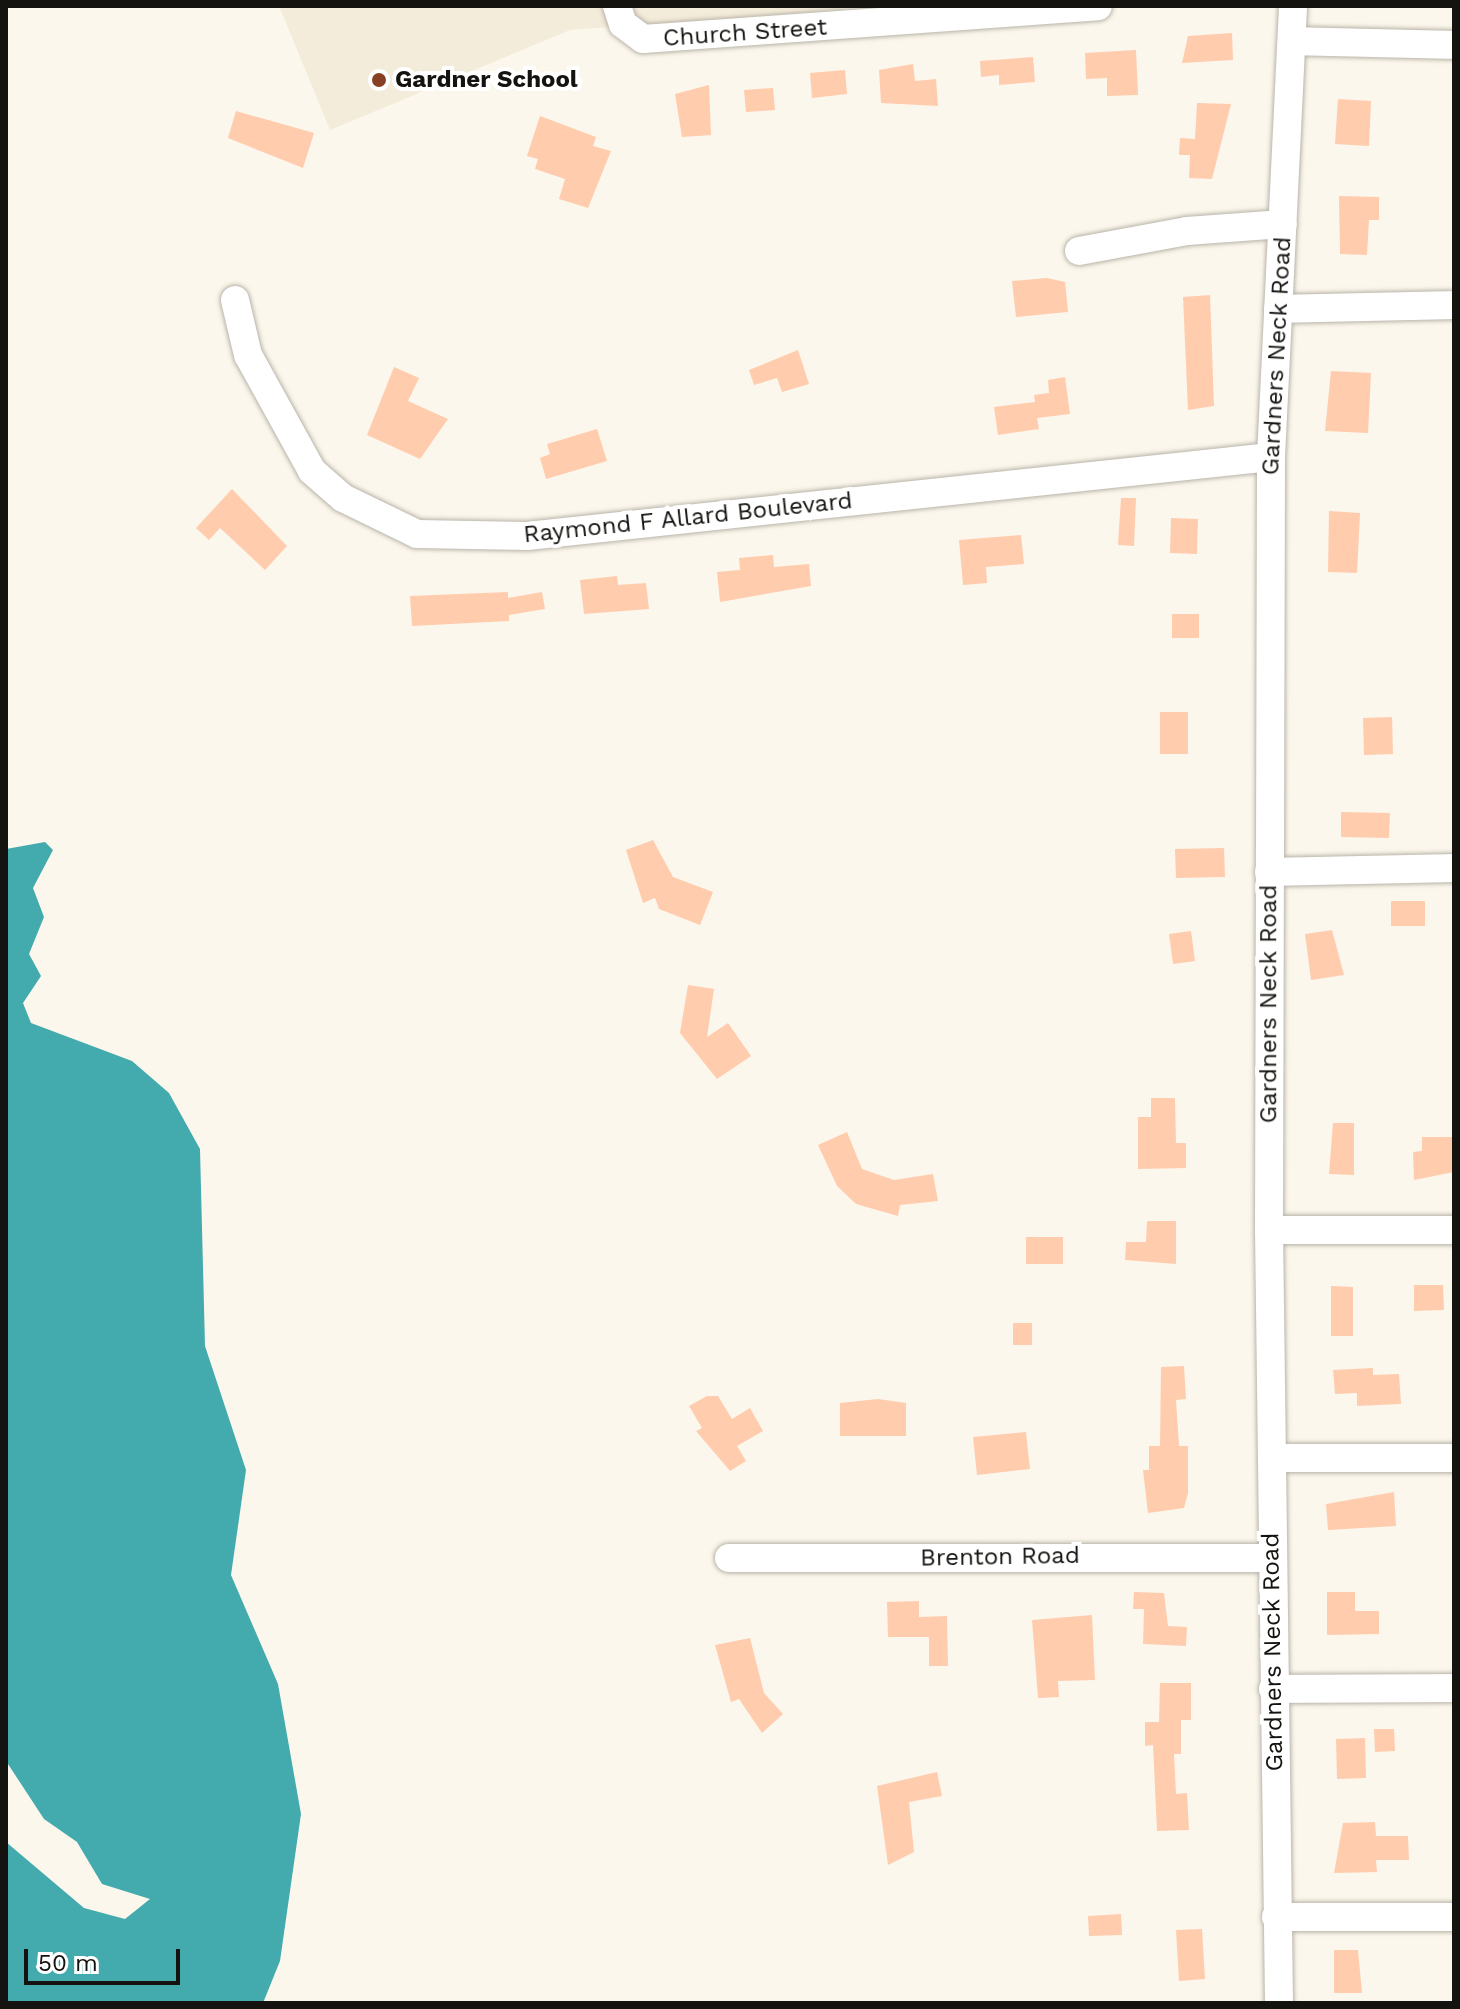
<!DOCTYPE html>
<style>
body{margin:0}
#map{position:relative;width:1460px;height:2009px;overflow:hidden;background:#fcf7ec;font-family:"Work Sans",sans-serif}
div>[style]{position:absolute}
.built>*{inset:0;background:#f4ecda}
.water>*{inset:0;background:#43aaae}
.building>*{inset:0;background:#ffccae}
.roads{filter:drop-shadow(0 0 2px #b9b4a9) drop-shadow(0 0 2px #b9b4a9)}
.minor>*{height:28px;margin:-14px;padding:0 14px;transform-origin:14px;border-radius:14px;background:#fff}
.dots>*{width:22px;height:22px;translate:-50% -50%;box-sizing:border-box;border:4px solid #fff;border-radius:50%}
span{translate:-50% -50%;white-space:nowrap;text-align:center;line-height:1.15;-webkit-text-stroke:8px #fff;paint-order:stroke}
.street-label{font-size:24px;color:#14130f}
.poi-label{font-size:24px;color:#14130f;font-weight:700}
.left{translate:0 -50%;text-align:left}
.frame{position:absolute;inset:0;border:8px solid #14130f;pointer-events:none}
.scale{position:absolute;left:24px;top:1949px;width:156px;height:36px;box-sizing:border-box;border:4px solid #14130f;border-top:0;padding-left:10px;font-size:24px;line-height:28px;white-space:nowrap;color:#14130f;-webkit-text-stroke:6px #fff;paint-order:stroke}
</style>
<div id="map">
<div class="built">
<div style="clip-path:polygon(279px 6px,841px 6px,842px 10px,570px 30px,330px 130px)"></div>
</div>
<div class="water">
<div style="clip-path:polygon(45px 842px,53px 850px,33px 888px,44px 917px,29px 954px,41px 976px,23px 1003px,31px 1023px,132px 1061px,169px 1093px,200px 1149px,205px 1346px,246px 1470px,231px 1575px,278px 1684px,301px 1814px,280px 1961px,263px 2003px,6px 2003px,6px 1842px,84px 1908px,125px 1919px,150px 1899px,102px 1884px,77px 1842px,44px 1819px,6px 1761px,6px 849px)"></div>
</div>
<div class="building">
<div style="clip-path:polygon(1232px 33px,1233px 60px,1182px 63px,1188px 36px)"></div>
<div style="clip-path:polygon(1136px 50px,1138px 95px,1107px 96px,1107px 78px,1086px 79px,1085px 53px)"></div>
<div style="clip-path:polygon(1033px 57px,1035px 82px,999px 85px,999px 75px,981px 77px,980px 61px)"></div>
<div style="clip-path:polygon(913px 64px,915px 81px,936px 79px,938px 106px,881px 103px,879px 70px)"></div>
<div style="clip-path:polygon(845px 70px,847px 94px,812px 98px,810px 73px)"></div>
<div style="clip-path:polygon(709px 85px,711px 135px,682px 137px,675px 94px)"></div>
<div style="clip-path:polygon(773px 88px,775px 110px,746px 112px,744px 90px)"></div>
<div style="clip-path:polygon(1338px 99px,1371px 101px,1369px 146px,1335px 144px)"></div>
<div style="clip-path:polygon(1197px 103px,1231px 104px,1212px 179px,1189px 178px,1190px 155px,1179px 155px,1180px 138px,1195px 139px)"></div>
<div style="clip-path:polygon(236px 111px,314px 133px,303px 168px,228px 138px)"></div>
<div style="clip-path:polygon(540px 116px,596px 137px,593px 146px,611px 151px,588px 208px,559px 199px,565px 179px,535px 169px,538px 159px,527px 156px)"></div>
<div style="clip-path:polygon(1339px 196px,1379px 197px,1379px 220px,1369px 220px,1367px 255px,1340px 254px)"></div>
<div style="clip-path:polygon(1047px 278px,1065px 282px,1068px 312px,1016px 317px,1012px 281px)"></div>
<div style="clip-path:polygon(1210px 295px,1214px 406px,1188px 410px,1183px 297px)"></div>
<div style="clip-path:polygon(798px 350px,809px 384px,782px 392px,777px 378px,754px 385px,749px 370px)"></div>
<div style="clip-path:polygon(394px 367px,419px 378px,408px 401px,448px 419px,420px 459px,367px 435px)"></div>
<div style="clip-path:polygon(1331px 371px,1371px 373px,1368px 433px,1325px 431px)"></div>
<div style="clip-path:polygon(1065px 377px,1070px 414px,1037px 418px,1039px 429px,998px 435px,994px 407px,1035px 402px,1034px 395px,1049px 393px,1048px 380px)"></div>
<div style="clip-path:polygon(597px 429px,607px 461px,546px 479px,540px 458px,550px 454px,547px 444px)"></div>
<div style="clip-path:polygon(232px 489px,287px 546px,265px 570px,220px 528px,209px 540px,196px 528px)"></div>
<div style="clip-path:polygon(1121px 498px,1136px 498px,1134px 546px,1118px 545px)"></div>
<div style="clip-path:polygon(1329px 511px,1360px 513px,1357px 573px,1328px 572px)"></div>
<div style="clip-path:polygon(1171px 518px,1198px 519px,1197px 554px,1170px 553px)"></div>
<div style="clip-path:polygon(1021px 535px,1024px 564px,986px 567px,987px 583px,963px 585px,959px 540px)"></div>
<div style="clip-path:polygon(773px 555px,774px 567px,809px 564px,811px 586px,720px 602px,717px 572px,740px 570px,739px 558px)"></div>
<div style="clip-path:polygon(617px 576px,618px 585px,646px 583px,649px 609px,584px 614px,580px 580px)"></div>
<div style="clip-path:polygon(508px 592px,508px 598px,542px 592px,545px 609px,509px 615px,509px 621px,412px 626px,410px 596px)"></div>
<div style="clip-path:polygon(1172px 614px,1199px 614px,1199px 638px,1172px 638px)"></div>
<div style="clip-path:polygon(1160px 712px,1188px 712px,1188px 754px,1160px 754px)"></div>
<div style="clip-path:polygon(1392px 717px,1393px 754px,1364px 755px,1363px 718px)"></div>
<div style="clip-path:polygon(1341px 812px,1390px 813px,1389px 838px,1341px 837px)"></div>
<div style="clip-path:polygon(653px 840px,673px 877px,713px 892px,700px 925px,659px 909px,655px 898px,643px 903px,626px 850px)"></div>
<div style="clip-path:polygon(1224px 848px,1225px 877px,1176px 878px,1175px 849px)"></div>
<div style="clip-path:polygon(1391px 901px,1425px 901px,1425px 926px,1391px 926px)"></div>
<div style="clip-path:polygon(1332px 930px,1344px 975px,1311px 980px,1305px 934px)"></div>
<div style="clip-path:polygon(1191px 931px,1195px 961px,1173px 964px,1169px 934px)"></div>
<div style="clip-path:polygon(688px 985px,714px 989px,707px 1037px,728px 1023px,751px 1056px,717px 1079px,680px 1033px)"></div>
<div style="clip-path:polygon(1151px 1098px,1175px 1098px,1176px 1143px,1186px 1143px,1186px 1168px,1138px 1169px,1138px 1117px,1151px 1117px)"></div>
<div style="clip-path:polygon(1333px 1123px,1354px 1123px,1354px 1175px,1329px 1174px)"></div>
<div style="clip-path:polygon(847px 1132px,862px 1169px,894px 1180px,933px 1174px,938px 1201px,900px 1205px,898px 1216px,856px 1204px,837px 1186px,818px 1145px)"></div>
<div style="clip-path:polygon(1422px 1137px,1454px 1137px,1454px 1172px,1414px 1180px,1413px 1152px,1422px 1151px)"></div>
<div style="clip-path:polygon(1147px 1221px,1176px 1221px,1176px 1264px,1125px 1260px,1126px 1242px,1146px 1242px)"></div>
<div style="clip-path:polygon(1026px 1237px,1063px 1237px,1063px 1264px,1026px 1264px)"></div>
<div style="clip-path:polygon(1414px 1285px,1443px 1285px,1444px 1310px,1414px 1311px)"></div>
<div style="clip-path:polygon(1331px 1286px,1353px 1287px,1353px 1336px,1331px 1336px)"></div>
<div style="clip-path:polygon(1013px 1323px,1032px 1323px,1032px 1345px,1013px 1345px)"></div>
<div style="clip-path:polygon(1184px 1366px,1186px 1399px,1176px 1400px,1179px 1446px,1188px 1446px,1188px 1493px,1184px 1508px,1148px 1513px,1143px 1470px,1149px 1470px,1149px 1446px,1160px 1446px,1161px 1367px)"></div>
<div style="clip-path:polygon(1373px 1368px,1373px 1375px,1399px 1374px,1401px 1404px,1357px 1406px,1357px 1393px,1335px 1394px,1333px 1370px)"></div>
<div style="clip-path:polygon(707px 1396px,718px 1396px,732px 1419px,750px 1408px,763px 1431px,737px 1446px,746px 1461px,730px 1471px,696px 1431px,702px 1428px,689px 1406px)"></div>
<div style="clip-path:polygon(878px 1399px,906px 1403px,906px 1436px,840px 1436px,840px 1403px)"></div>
<div style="clip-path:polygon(1026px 1432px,1030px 1469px,977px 1475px,973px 1437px)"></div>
<div style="clip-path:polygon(1394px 1492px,1396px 1526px,1328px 1530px,1326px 1504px)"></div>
<div style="clip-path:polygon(1134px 1592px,1164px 1593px,1168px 1626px,1187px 1627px,1186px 1646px,1143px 1644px,1144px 1609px,1133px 1609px)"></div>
<div style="clip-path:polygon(1327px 1592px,1355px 1592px,1355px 1611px,1379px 1611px,1379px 1634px,1327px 1635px)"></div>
<div style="clip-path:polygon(919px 1601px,919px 1617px,947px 1616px,948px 1666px,929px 1666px,929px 1637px,888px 1637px,887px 1602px)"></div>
<div style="clip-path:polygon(1092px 1615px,1095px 1680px,1058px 1681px,1059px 1697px,1038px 1698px,1032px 1620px)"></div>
<div style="clip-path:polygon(750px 1638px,764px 1693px,783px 1714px,762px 1733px,739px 1699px,731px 1702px,715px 1645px)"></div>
<div style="clip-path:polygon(1160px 1683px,1191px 1683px,1191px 1720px,1181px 1720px,1181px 1754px,1174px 1754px,1176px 1794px,1187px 1793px,1189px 1830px,1157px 1831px,1153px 1745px,1145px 1746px,1145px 1722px,1159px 1722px)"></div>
<div style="clip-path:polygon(1374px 1729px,1394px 1729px,1395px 1751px,1375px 1752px)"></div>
<div style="clip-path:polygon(1365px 1738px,1366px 1778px,1337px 1779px,1336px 1739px)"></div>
<div style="clip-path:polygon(937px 1772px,942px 1796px,909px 1802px,914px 1852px,888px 1865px,877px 1786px)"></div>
<div style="clip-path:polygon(1375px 1822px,1376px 1836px,1408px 1836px,1409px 1860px,1376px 1860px,1377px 1872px,1334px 1873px,1343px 1823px)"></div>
<div style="clip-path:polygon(1121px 1914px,1122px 1935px,1089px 1936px,1088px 1916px)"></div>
<div style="clip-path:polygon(1202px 1929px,1205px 1979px,1179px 1981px,1176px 1930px)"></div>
<div style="clip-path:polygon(1334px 1950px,1358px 1950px,1362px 1993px,1334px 1993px)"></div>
</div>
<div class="roads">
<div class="minor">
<div style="left:617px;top:6px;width:19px;rotate:72deg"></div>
<div style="left:623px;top:24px;width:25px;rotate:37deg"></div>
<div style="left:643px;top:39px;width:456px;rotate:-4.1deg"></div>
<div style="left:1292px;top:41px;width:162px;rotate:1.4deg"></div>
<div style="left:1079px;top:251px;width:110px;rotate:-10.5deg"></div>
<div style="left:1187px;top:231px;width:96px;rotate:-4.2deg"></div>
<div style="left:235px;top:300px;width:57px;rotate:76.7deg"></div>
<div style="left:248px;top:355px;width:132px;rotate:61.1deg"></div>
<div style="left:312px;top:471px;width:41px;rotate:41.1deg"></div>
<div style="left:343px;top:498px;width:82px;rotate:25.9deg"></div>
<div style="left:417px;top:534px;width:110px;rotate:1deg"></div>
<div style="left:527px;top:536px;width:748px;rotate:-6.06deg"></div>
<div style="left:1278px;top:309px;width:176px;rotate:-1.3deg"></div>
<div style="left:1269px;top:872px;width:185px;rotate:-1.2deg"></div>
<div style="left:1269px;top:1230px;width:185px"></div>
<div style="left:1272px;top:1458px;width:182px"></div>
<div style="left:729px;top:1558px;width:543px"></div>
<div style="left:1273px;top:1689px;width:181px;rotate:-0.3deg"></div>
<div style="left:1276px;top:1917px;width:178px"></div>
<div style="left:1279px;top:2003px;width:773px;rotate:-90.74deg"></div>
<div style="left:1269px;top:1230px;width:773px;rotate:-89.85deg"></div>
<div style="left:1271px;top:457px;width:452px;rotate:-87.2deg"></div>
</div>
</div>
<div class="dots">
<div style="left:379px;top:80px;background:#884022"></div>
</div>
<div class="street-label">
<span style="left:745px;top:33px;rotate:-4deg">Church Street</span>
<span style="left:1277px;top:356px;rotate:-87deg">Gardners Neck Road</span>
<span style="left:688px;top:518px;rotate:-6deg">Raymond F Allard Boulevard</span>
<span style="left:1269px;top:1004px;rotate:-90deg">Gardners Neck Road</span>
<span style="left:1000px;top:1557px;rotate:-1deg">Brenton Road</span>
<span style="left:1273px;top:1652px;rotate:-91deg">Gardners Neck Road</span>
</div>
<div class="poi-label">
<span class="left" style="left:395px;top:80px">Gardner School</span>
</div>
<div class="frame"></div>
<div class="scale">50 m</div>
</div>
